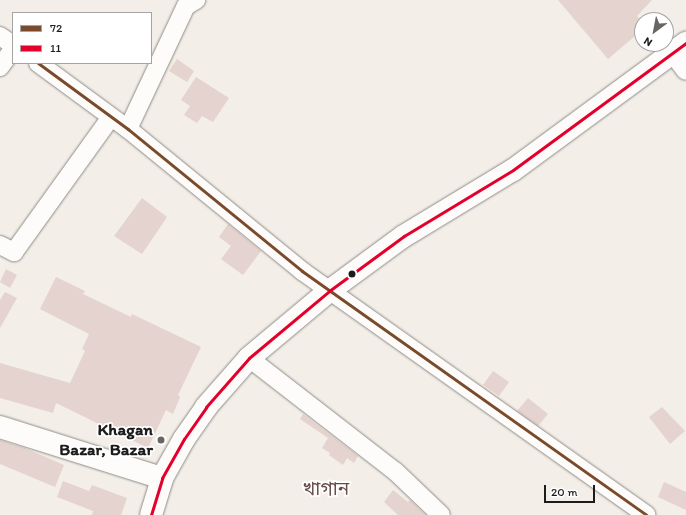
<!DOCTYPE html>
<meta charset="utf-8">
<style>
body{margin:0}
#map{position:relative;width:686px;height:515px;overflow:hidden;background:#f3eee7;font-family:Itim,"Noto Sans Bengali",sans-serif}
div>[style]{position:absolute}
.building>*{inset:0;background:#e5d3cf}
.roads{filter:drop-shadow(0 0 1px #8e8c88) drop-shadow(0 0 1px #8e8c88)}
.minor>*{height:18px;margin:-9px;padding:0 9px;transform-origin:9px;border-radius:9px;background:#fdfcfb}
.tertiary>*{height:22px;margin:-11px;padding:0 11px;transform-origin:11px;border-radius:11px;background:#fdfcfb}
.trunk>*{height:22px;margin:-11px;padding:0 11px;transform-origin:11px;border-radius:11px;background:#fdfcfb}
.bus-1>*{height:3px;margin:-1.5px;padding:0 1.5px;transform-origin:1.5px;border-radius:1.5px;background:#7a4b2a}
.bus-2>*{height:3px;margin:-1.5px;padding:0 1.5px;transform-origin:1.5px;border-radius:1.5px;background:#e4002b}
.dots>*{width:11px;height:11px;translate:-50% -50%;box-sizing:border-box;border:2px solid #fff;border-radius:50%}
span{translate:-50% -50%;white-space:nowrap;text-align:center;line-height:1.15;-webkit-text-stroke:3.5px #fff;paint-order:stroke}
.poi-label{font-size:17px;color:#1c1c1c;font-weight:700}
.right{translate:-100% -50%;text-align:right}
.quarter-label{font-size:19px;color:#694c49}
.legend{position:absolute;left:12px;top:12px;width:140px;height:52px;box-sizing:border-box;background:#fff;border:1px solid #a4a4a4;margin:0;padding:5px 7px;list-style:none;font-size:12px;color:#1c1c1c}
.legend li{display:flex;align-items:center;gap:8px;height:20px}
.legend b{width:20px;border:1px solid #a4a4a4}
.north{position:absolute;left:634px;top:12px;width:40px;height:40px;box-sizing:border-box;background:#fff;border:1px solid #a4a4a4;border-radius:50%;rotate:212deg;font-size:11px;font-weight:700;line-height:16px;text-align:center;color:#1c1c1c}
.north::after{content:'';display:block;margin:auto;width:14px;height:18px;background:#676663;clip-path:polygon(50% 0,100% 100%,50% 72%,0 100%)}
.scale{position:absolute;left:544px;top:485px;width:51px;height:18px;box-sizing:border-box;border:2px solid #1c1c1c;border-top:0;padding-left:5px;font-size:12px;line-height:14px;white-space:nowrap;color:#1c1c1c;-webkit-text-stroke:3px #fff;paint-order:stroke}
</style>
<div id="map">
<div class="building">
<div style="clip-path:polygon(558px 0,652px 0,637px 16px,642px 21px,642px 30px,608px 59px)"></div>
<div style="clip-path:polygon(177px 59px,194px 71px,187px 82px,169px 71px)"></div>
<div style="clip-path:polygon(196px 77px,229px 98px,213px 122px,202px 116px,197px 123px,184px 115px,190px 106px,181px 100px)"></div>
<div style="clip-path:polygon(142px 198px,167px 217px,142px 254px,114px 236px)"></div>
<div style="clip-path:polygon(228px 224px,261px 251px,243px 275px,221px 259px,231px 246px,219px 237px)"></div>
<div style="clip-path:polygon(6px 269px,17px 275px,10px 288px,0 282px)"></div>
<div style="clip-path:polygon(56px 277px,85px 291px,83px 294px,131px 317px,132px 314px,201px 347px,178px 395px,180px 397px,173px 414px,166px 410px,148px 448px,56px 403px,53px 413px,0 398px,0 363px,70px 383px,85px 351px,82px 349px,89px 334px,40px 309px)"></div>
<div style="clip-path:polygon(5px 292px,17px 298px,0 328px,0 300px)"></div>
<div style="clip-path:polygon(493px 371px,509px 382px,499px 396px,483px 385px)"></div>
<div style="clip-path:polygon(528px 398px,548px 414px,538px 426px,517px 411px)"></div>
<div style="clip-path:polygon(662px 407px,685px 431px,670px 444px,649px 417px)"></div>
<div style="clip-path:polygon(303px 414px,358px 456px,354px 463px,347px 458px,343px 465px,329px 455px,330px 453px,322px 448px,328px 438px,300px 419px)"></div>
<div style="clip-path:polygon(0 440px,25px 448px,64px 465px,55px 487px,0 464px)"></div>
<div style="clip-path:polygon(63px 481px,89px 491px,92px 485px,127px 498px,121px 515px,92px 515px,93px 511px,57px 497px)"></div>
<div style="clip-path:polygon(664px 482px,686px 492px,686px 510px,658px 497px)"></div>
<div style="clip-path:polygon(393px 490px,408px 502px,410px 500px,426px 515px,398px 515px,384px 502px)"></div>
</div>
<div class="roads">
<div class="minor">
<div style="left:0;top:36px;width:16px;rotate:35deg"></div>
<div style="left:673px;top:54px;width:21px;rotate:53deg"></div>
<div style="left:38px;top:63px;width:112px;rotate:36.3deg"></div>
<div style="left:128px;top:129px;width:225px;rotate:39.2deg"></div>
<div style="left:302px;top:271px;width:422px;rotate:35.3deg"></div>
<div style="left:0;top:67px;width:22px;rotate:-54deg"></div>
<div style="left:128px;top:129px;width:136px;rotate:-64.8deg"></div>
<div style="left:186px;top:6px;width:12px;rotate:-31deg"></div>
<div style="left:0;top:245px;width:16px;rotate:27deg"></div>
<div style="left:14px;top:252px;width:166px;rotate:-54.3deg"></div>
<div style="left:249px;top:358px;width:186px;rotate:37.8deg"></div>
<div style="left:396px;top:472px;width:62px;rotate:43.7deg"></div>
</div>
<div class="tertiary">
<div style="left:0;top:427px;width:170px;rotate:17.5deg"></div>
</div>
<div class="trunk">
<div style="left:151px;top:515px;width:39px;rotate:-73deg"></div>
<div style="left:162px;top:478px;width:45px;rotate:-60.6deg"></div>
<div style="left:184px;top:439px;width:39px;rotate:-55deg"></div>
<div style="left:206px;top:407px;width:65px;rotate:-48.7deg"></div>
<div style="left:249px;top:358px;width:104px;rotate:-39.9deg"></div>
<div style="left:329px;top:291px;width:93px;rotate:-36.3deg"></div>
<div style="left:404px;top:236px;width:127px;rotate:-31.2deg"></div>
<div style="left:513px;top:170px;width:215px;rotate:-36.3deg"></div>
</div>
</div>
<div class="bus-1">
<div style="left:38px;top:63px;width:112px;rotate:36.3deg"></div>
<div style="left:128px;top:129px;width:225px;rotate:39.2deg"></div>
<div style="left:302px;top:271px;width:422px;rotate:35.3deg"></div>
</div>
<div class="bus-2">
<div style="left:151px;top:515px;width:39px;rotate:-73deg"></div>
<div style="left:162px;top:478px;width:45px;rotate:-60.6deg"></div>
<div style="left:184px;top:439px;width:39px;rotate:-55deg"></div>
<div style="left:206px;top:407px;width:65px;rotate:-48.7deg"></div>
<div style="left:249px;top:358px;width:104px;rotate:-39.9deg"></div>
<div style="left:329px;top:291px;width:93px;rotate:-36.3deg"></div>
<div style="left:404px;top:236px;width:127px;rotate:-31.2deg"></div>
<div style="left:513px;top:170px;width:215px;rotate:-36.3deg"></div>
</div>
<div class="dots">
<div style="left:352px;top:274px;background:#1c1c1c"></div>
<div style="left:161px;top:440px;background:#676663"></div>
</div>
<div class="poi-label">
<span class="right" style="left:153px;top:440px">Khagan<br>Bazar, Bazar</span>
</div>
<div class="quarter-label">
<span style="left:326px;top:489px">খাগান</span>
</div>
<ul class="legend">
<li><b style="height:5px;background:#7a4b2a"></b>72</li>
<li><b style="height:5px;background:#e4002b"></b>11</li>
</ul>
<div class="north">N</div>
<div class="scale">20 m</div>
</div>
